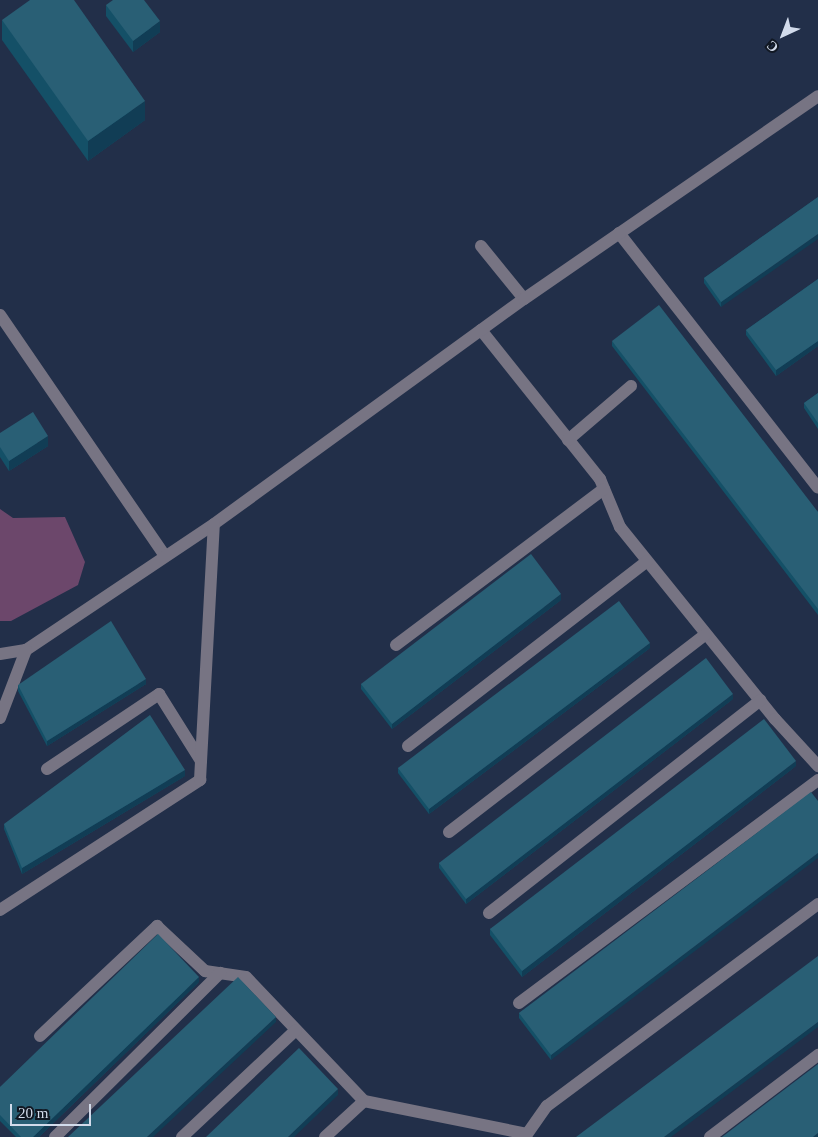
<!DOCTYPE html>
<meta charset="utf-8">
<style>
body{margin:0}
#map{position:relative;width:818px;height:1137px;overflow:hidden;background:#222f49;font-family:"Times New Roman",serif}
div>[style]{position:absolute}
.green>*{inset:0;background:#6c476b}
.minor>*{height:12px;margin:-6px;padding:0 6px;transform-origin:6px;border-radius:6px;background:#777483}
.wall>*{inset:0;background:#145067}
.shaded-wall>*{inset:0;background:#113d55}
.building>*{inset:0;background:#295f75}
span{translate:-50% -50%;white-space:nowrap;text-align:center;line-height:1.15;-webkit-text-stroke:4px #111823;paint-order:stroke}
.north{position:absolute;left:758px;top:10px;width:50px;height:50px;-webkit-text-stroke:4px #111823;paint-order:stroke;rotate:223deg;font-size:14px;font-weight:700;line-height:20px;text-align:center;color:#d2dbeb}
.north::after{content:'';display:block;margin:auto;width:18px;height:22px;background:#d2dbeb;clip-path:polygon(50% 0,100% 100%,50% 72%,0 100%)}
.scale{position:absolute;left:10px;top:1104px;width:81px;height:22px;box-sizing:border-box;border:2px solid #d2dbeb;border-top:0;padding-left:6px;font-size:15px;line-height:18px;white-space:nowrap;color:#d2dbeb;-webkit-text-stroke:4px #111823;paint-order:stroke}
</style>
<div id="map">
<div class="green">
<div style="clip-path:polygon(0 509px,13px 518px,65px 517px,85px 562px,78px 585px,11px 621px,0 621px)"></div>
</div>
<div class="minor">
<div style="left:619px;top:233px;width:323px;rotate:52deg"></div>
<div style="left:481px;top:246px;width:68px;rotate:50.9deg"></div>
<div style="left:0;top:315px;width:292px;rotate:55.6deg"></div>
<div style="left:481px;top:330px;width:191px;rotate:51.4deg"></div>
<div style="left:600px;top:479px;width:52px;rotate:67.4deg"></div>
<div style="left:620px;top:527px;width:247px;rotate:51.1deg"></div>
<div style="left:775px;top:719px;width:64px;rotate:47.5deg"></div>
<div style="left:568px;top:440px;width:83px;rotate:-40.6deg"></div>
<div style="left:396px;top:645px;width:260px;rotate:-36.9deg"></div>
<div style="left:0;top:654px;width:26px;rotate:-9deg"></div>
<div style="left:26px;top:650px;width:226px;rotate:-33.8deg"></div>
<div style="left:214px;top:524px;width:383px;rotate:-36deg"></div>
<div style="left:524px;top:299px;width:357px;rotate:-34.6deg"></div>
<div style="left:0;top:718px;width:73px;rotate:-69.1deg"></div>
<div style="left:408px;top:746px;width:302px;rotate:-37.7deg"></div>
<div style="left:47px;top:769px;width:135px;rotate:-33.8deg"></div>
<div style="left:159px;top:694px;width:79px;rotate:57.9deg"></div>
<div style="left:449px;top:832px;width:324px;rotate:-37.6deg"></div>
<div style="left:0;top:910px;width:239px;rotate:-33deg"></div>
<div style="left:200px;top:780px;width:256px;rotate:-86.9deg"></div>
<div style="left:489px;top:913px;width:345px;rotate:-38.1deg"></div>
<div style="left:519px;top:1003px;width:373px;rotate:-36.7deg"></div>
<div style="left:40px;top:1036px;width:161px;rotate:-43.2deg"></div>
<div style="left:157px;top:926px;width:66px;rotate:43.2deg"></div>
<div style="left:205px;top:971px;width:41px;rotate:8.3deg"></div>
<div style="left:246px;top:977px;width:171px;rotate:46.4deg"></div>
<div style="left:364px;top:1101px;width:166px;rotate:11.4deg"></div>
<div style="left:55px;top:1137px;width:233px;rotate:-44.8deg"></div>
<div style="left:182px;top:1137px;width:156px;rotate:-43.2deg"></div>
<div style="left:325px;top:1137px;width:53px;rotate:-42.7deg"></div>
<div style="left:525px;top:1137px;width:38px;rotate:-55deg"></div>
<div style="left:547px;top:1106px;width:338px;rotate:-36.7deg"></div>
<div style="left:710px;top:1137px;width:136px;rotate:-37.2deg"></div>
</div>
<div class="wall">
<div style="clip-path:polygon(106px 5px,160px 32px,133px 52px,106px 16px)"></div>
<div style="clip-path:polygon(2px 20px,145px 120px,88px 161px,2px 40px)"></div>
<div style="clip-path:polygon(818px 197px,721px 307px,704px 283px,704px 278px)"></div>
<div style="clip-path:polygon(818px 279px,818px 346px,776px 376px,746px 335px,746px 330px)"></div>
<div style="clip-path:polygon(612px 341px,818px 512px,818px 615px,612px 346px)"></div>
<div style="clip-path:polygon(818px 393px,818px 429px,804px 408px,804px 403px)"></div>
<div style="clip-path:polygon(0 433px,48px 446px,9px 471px,0 457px)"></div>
<div style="clip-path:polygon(561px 600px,392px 729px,361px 689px,361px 684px)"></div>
<div style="clip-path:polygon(650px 648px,429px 814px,398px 773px,398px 768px)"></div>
<div style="clip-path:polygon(146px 684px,47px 746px,18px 691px,18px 685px)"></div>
<div style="clip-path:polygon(733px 699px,466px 904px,439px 868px,439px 863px)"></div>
<div style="clip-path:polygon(796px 766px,522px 977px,490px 935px,490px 929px)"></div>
<div style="clip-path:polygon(185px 776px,22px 874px,4px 829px,4px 824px)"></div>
<div style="clip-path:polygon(818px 801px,551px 1060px,519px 1018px,519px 1013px)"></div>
<div style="clip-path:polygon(199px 982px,39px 1137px,16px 1137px,0 1121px,0 1087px)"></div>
</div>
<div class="shaded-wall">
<div style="clip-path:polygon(160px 21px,160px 32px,133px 52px,133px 41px)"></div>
<div style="clip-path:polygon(145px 101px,145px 120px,88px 161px,88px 141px)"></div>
<div style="clip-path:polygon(818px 234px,818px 239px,721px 307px,721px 302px)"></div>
<div style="clip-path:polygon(818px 341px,818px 346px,776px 376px,776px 370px)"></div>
<div style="clip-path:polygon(48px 436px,48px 446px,9px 471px,9px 461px)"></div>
<div style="clip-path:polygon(561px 594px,561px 600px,392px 729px,392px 724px)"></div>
<div style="clip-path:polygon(650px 643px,650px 648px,429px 814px,429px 809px)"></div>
<div style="clip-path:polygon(146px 679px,146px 684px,47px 746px,47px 741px)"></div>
<div style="clip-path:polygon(733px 694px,733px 699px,466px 904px,466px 899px)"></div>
<div style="clip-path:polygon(796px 761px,796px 766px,522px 977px,522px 971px)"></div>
<div style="clip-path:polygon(185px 770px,185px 776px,22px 874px,22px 868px)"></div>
<div style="clip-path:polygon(818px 853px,818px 858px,551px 1060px,551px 1055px)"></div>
<div style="clip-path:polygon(199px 977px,199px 982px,39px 1137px,33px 1137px)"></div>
<div style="clip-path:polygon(276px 1017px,276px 1022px,153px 1137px,147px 1137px)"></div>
<div style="clip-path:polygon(818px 1022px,818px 1027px,671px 1137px,664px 1137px)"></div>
<div style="clip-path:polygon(338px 1089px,338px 1095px,294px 1137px,288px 1137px)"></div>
<div style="clip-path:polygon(818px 1133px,818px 1137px,813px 1137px)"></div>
</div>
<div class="building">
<div style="clip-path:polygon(30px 0,74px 0,145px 101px,88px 141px,2px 20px)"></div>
<div style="clip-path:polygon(113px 0,144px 0,160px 21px,133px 41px,106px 5px)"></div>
<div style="clip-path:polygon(818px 197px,818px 234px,721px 302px,704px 278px)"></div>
<div style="clip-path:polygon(818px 279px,818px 341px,776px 370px,746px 330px)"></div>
<div style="clip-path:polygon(659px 305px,818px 512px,818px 609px,612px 341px)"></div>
<div style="clip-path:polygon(818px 393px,818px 423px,804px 403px)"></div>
<div style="clip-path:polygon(33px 412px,48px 436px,9px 461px,0 447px,0 433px)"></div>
<div style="clip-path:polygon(531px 554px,561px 594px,392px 724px,361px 684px)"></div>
<div style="clip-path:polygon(619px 601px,650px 643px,429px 809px,398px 768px)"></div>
<div style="clip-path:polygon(111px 621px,146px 679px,47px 741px,18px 685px)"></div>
<div style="clip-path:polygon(706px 658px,733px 694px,466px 899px,439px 863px)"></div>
<div style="clip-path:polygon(150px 715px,185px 770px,22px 868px,4px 824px)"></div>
<div style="clip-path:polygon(764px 719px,796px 761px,522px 971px,490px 929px)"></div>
<div style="clip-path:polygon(811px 792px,818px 801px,818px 853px,551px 1055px,519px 1013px)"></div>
<div style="clip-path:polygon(158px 934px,199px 977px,33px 1137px,21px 1137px,0 1115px,0 1087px)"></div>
<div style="clip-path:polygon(818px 956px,818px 1022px,664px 1137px,576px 1137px)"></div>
<div style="clip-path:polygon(238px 977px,276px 1017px,147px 1137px,68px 1137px)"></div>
<div style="clip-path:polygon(299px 1048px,338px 1089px,288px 1137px,206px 1137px)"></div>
<div style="clip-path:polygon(818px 1064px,818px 1133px,813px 1137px,722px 1137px)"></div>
</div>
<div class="north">С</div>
<div class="scale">20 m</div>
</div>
